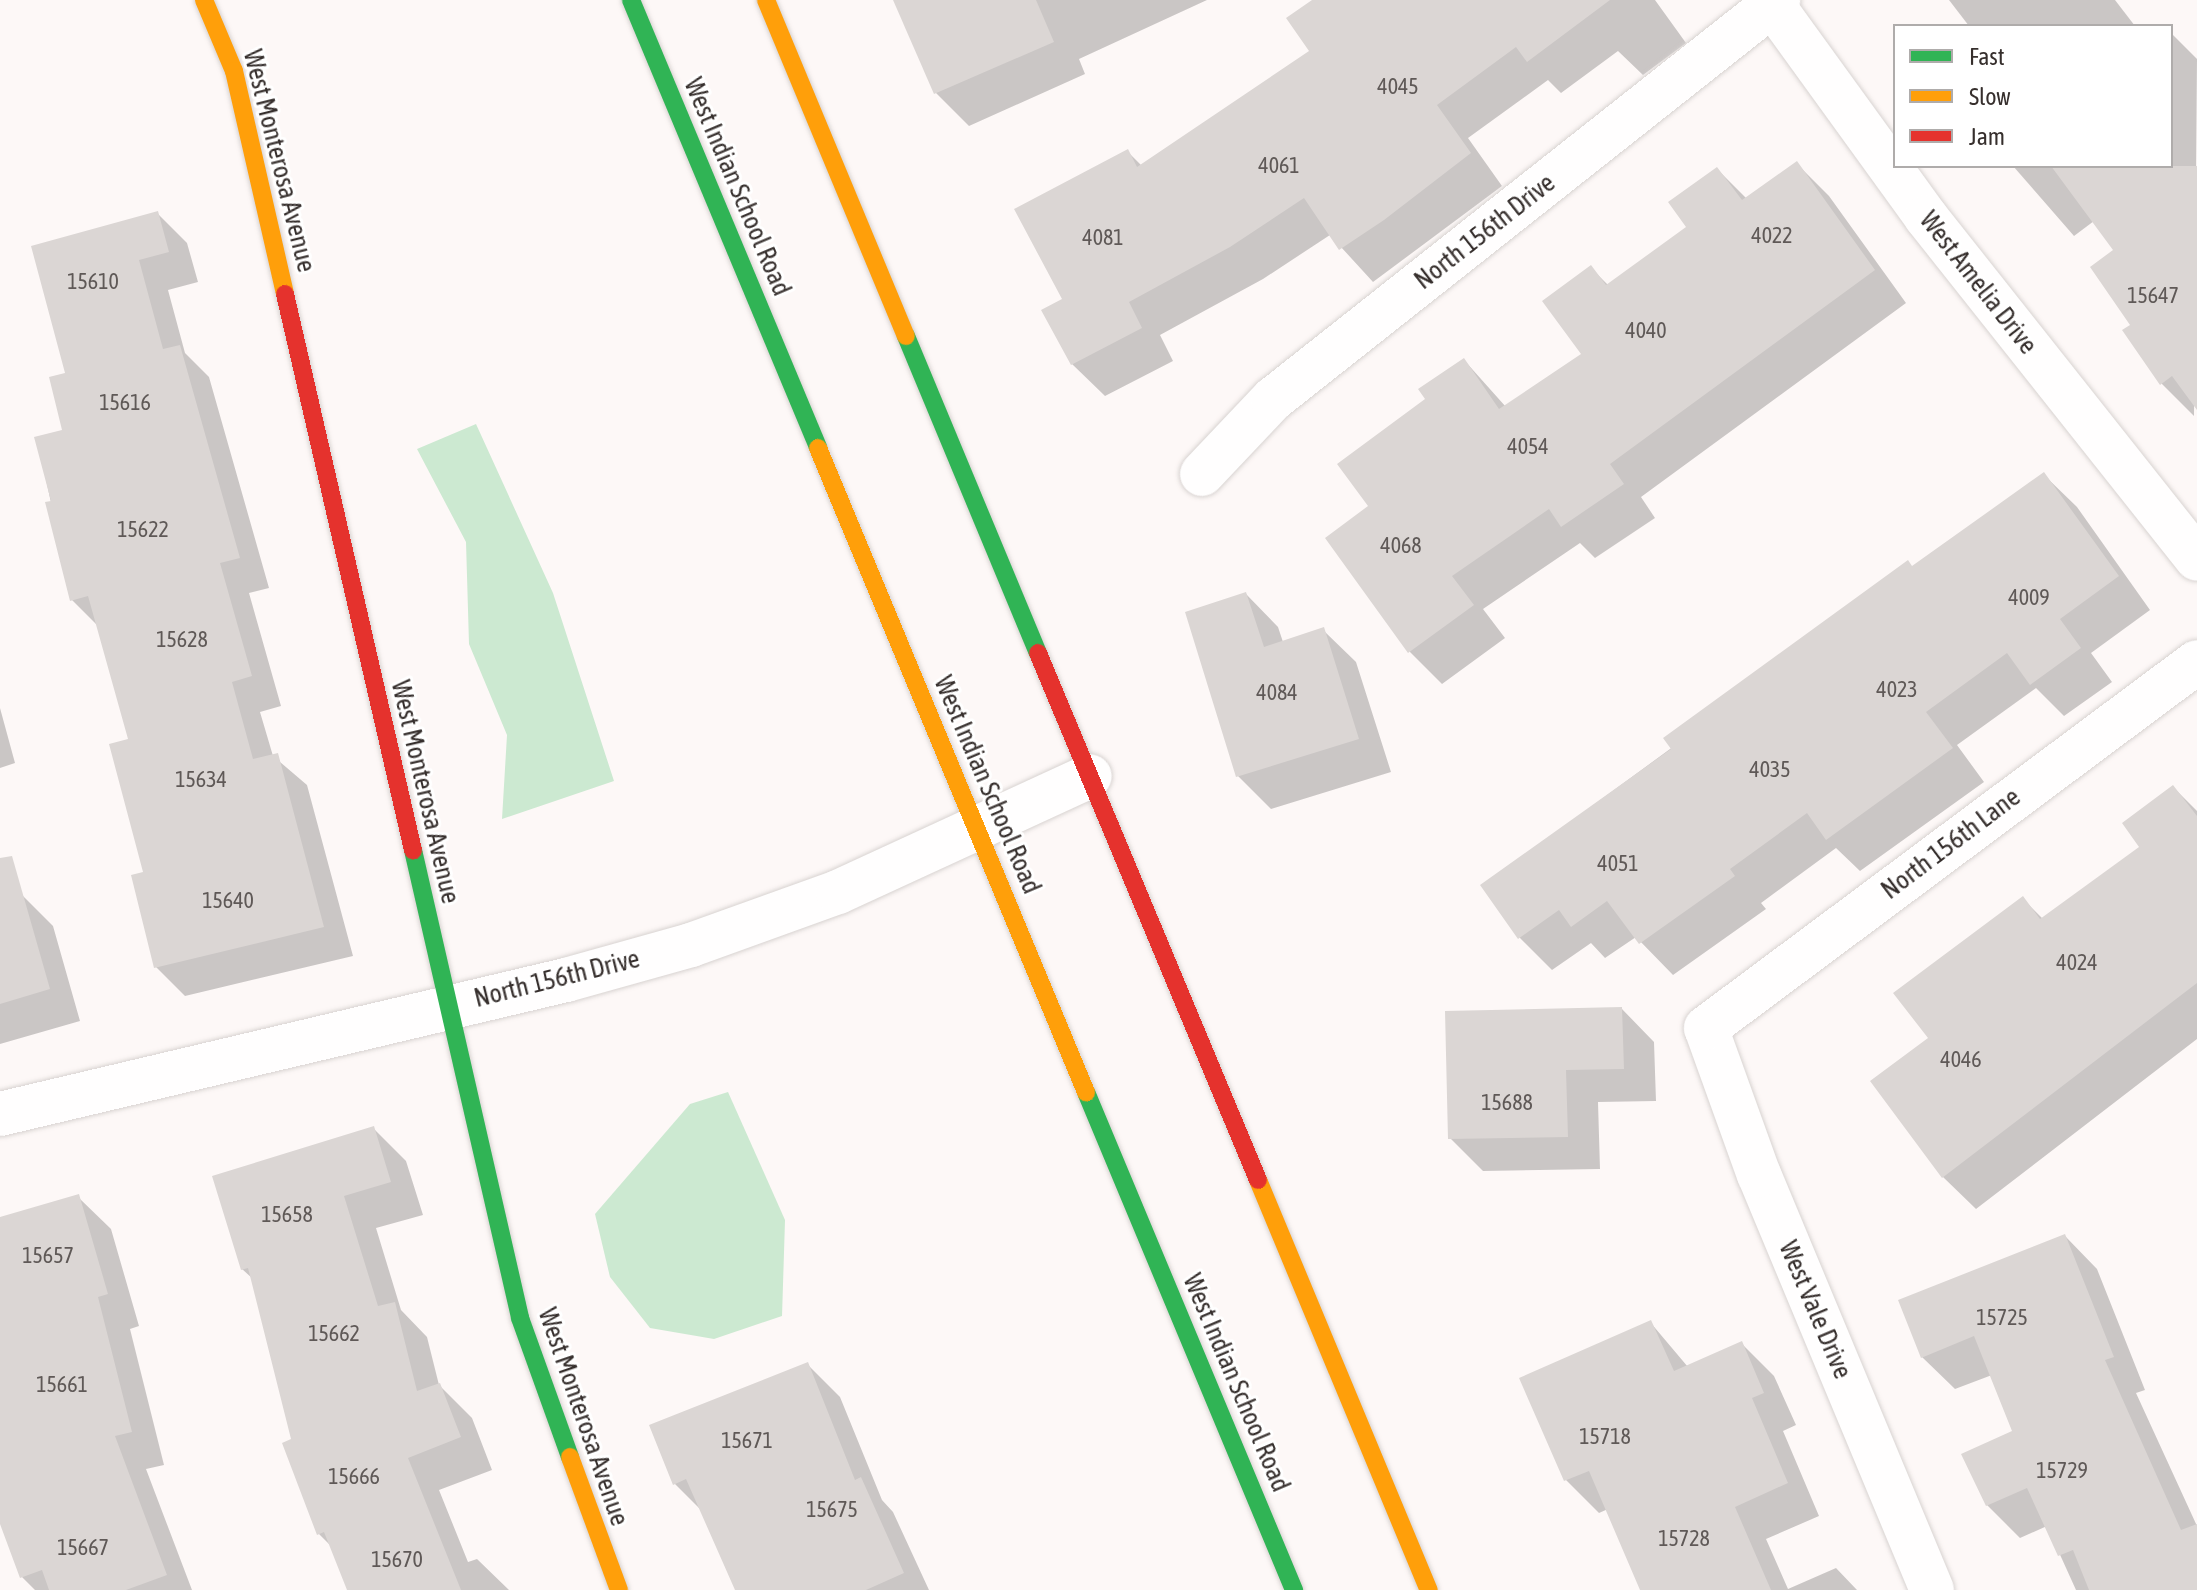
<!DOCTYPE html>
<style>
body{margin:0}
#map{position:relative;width:2197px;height:1590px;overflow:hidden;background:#fdf8f7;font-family:"Asap Condensed",sans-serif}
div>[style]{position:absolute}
.green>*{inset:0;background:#cce9d1}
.shadow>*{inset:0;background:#0003}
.building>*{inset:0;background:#dbd6d4}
.roads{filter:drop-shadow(0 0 2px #d8d3d1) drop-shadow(0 0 2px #d8d3d1)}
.street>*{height:44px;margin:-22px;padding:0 22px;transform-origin:22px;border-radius:22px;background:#fffefe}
.fast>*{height:18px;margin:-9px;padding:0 9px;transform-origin:9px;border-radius:9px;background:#30b455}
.slow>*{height:18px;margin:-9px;padding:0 9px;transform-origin:9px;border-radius:9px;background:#ff9f0a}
.jam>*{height:18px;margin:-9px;padding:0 9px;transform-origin:9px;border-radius:9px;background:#e5322d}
span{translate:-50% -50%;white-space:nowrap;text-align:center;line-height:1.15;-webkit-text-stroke:6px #fff;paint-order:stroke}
.number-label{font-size:22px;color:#5f5957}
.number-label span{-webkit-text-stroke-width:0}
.street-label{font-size:26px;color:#362f2d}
.legend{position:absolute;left:1893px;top:24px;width:280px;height:144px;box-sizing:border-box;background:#fff;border:2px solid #afacab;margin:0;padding:10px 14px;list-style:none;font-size:24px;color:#362f2d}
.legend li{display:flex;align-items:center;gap:16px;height:40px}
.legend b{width:40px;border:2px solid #afacab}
</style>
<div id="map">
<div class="green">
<div style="clip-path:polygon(476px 424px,553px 593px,614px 781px,502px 819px,507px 735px,469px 644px,466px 542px,417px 449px)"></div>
<div style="clip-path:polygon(728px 1092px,785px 1220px,782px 1316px,714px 1339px,650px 1328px,610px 1277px,595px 1214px,690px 1104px)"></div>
</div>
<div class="shadow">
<div style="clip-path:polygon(895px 0,1207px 0,1079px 59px,1085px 74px,969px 126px,936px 93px)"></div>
<div style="clip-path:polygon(1315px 0,1655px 0,1686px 43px,1643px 75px,1618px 51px,1561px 93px,1548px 80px,1468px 138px,1502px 186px,1373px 282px,1330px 235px,1263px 279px,1160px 335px,1173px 361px,1105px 396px,1072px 364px,1064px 300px,1127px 151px,1142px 166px,1312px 51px)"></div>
<div style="clip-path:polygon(1949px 0,2115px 0,2135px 26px,1969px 26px)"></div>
<div style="clip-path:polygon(2171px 33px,2197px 59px,2194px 416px,2162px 384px,2133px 325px,2116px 251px,2094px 221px,2074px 236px,2013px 166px,2171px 166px)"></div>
<div style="clip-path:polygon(1796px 163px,1829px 196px,1906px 303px,1641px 497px,1655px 518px,1595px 558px,1580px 543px,1483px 609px,1505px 638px,1442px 684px,1410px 652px,1371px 507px,1428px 399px,1464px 360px,1506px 407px,1584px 354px,1591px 268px,1609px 286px,1689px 227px,1717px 169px,1747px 199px)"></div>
<div style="clip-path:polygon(157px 213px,187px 243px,198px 282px,168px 290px,185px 353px,209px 377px,269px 588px,249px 593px,281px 706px,260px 712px,273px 756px,307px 785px,353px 956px,185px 996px,155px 966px,130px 740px,98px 626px,72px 600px,37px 438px,64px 431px,68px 374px)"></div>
<div style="clip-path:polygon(2044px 475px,2077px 507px,2150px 610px,2091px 653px,2112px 682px,2064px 716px,2036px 688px,1957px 745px,1984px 782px,1860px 871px,1836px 848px,1761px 903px,1766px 909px,1673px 975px,1636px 937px,1605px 958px,1591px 943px,1552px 970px,1520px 938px,1483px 886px)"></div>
<div style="clip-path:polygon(1246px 594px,1278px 627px,1283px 642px,1323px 630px,1356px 662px,1391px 772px,1271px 809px,1238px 776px)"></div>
<div style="clip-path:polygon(0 708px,15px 763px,0 768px)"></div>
<div style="clip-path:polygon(2173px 787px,2197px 811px,2197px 1039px,1976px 1209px,1943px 1177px,1931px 1039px,2023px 899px,2043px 919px,2142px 847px)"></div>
<div style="clip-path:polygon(0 861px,22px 895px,53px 926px,80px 1021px,0 1044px)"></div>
<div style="clip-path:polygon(1622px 1009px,1654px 1042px,1656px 1101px,1598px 1102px,1600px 1169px,1483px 1171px,1450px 1138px)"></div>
<div style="clip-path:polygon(374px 1129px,406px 1161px,423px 1215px,376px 1228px,401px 1310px,427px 1337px,439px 1385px,472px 1418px,492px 1470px,439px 1490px,468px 1562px,477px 1559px,509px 1590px,349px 1590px,331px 1546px,319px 1534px,253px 1279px,242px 1269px)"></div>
<div style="clip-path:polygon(78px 1197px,111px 1229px,139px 1326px,130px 1329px,164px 1465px,146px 1469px,192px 1590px,35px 1590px,22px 1577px,0 1518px,0 1219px)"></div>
<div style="clip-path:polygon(2065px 1236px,2097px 1269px,2145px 1390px,2136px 1393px,2197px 1526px,2197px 1590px,2076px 1590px,2047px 1526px,2020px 1538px,1987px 1505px,2014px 1432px,1992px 1375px,1955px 1389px,1922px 1357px)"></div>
<div style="clip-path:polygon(1650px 1322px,1688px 1367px,1741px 1343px,1774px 1376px,1796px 1425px,1783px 1431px,1819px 1516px,1766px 1539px,1788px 1589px,1836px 1568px,1857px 1590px,1643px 1590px,1608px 1509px,1599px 1513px,1566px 1480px,1521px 1379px)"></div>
<div style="clip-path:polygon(807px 1364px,840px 1397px,882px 1500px,893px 1512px,929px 1590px,737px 1590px,703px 1512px,674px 1483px)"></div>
</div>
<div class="building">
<div style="clip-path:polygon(893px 0,1036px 0,1054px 42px,934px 94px)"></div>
<div style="clip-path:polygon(1312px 0,1610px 0,1527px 62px,1516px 47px,1437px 105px,1471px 153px,1384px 220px,1339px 250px,1304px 198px,1230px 247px,1129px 302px,1142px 328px,1071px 365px,1041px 310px,1062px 299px,1014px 209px,1128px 149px,1137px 167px,1309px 51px,1286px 18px)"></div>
<div style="clip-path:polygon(1797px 161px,1875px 270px,1610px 464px,1624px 484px,1561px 527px,1549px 509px,1452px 576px,1474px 605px,1408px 653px,1325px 538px,1368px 506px,1337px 464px,1425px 399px,1418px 389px,1464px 358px,1499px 409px,1581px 354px,1542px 301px,1591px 265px,1606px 285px,1686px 227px,1668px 202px,1717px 167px,1742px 200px)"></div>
<div style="clip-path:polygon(2051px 166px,2197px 166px,2197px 410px,2172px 376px,2160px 385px,2122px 330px,2130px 325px,2090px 267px,2113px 250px)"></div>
<div style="clip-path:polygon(158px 211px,169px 252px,139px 260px,163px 349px,180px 345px,240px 558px,220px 563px,252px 676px,232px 682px,253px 759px,278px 753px,324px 927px,154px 968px,131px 875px,143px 872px,109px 744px,128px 739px,88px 596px,70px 601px,45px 502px,51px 501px,34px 437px,62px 430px,49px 377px,65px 373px,31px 246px)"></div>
<div style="clip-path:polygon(2044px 472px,2119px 576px,2060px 619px,2081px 648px,2030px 685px,2007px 653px,1926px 712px,1953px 748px,1826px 840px,1807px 813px,1730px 869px,1735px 876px,1639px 944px,1607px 901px,1571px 927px,1559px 910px,1518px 939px,1480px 885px,1671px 749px,1663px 738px,1908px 560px,1912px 566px)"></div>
<div style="clip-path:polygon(1246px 592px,1264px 647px,1324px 627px,1359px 739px,1236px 777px,1185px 612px)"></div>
<div style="clip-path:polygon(2173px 785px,2197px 816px,2197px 983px,1942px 1178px,1870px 1081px,1928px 1038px,1893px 993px,2023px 896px,2040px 919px,2139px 847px,2122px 823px)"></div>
<div style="clip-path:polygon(12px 856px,50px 989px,0 1004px,0 858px)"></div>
<div style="clip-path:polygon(1622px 1007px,1624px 1069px,1566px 1070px,1568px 1137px,1448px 1139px,1445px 1011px)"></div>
<div style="clip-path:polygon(374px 1126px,391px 1182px,344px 1196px,378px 1306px,395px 1302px,417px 1391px,440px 1383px,461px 1437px,408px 1458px,461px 1590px,347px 1590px,324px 1532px,317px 1535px,282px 1443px,291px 1439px,248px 1268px,241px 1270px,212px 1176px)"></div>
<div style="clip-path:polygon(79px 1194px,108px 1294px,98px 1297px,132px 1432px,115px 1436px,167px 1575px,126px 1590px,49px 1590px,42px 1570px,20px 1578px,0 1524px,0 1217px)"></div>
<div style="clip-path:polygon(2065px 1234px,2114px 1357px,2105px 1360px,2181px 1530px,2197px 1524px,2197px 1590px,2089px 1590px,2073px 1550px,2058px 1556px,2027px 1488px,1986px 1506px,1961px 1454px,2012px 1431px,1974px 1336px,1921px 1358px,1898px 1300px)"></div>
<div style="clip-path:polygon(1651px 1320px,1674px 1371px,1742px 1341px,1764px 1393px,1752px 1398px,1788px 1483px,1735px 1507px,1771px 1590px,1640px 1590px,1589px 1471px,1564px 1481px,1519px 1378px)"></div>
<div style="clip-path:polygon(808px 1362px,855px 1480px,861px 1477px,904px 1573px,866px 1590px,735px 1590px,686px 1479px,673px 1485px,649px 1425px)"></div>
</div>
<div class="roads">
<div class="street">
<div style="left:1769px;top:0;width:268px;rotate:54.1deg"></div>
<div style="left:1926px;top:217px;width:436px;rotate:51.6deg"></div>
<div style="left:1202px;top:474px;width:103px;rotate:-46.6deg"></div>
<div style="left:1273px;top:399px;width:644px;rotate:-38.31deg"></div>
<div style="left:0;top:1114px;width:582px;rotate:-13.32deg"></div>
<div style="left:566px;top:980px;width:130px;rotate:-15.6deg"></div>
<div style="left:691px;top:945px;width:156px;rotate:-19.8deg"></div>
<div style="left:838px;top:892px;width:277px;rotate:-24.7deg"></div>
<div style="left:1932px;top:1590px;width:450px;rotate:-112.6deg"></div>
<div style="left:1759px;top:1175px;width:156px;rotate:-109.8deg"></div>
<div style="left:1706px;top:1028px;width:612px;rotate:-36.7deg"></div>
</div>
<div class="fast">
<div style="left:631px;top:0;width:485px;rotate:67.3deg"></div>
<div style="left:906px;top:336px;width:343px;rotate:67.4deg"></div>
<div style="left:413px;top:850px;width:480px;rotate:77.1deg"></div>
<div style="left:520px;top:1318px;width:148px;rotate:70.2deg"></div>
<div style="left:1086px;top:1092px;width:540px;rotate:67.33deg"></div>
</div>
<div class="slow">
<div style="left:204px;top:0;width:77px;rotate:67.1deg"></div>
<div style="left:234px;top:71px;width:229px;rotate:77.1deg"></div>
<div style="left:766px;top:0;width:364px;rotate:67.4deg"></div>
<div style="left:818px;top:448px;width:698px;rotate:67.41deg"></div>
<div style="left:1258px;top:1180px;width:444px;rotate:67.4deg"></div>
<div style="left:570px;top:1457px;width:142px;rotate:69.8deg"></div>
</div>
<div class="jam">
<div style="left:285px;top:294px;width:571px;rotate:77.04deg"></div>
<div style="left:1038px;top:653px;width:571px;rotate:67.34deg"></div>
</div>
</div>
<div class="number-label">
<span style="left:1398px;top:87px">4045</span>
<span style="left:1279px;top:166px">4061</span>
<span style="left:1772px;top:236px">4022</span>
<span style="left:1103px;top:238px">4081</span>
<span style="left:93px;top:282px">15610</span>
<span style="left:2153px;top:296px">15647</span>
<span style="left:1646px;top:331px">4040</span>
<span style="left:125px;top:403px">15616</span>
<span style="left:1528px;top:447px">4054</span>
<span style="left:143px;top:530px">15622</span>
<span style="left:1401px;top:546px">4068</span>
<span style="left:2029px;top:598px">4009</span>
<span style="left:182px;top:640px">15628</span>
<span style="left:1897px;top:690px">4023</span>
<span style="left:1277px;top:693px">4084</span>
<span style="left:1770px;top:770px">4035</span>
<span style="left:201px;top:780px">15634</span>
<span style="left:1618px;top:864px">4051</span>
<span style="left:228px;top:901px">15640</span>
<span style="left:2077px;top:963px">4024</span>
<span style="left:1961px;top:1060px">4046</span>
<span style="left:1507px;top:1103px">15688</span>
<span style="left:287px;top:1215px">15658</span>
<span style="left:48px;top:1256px">15657</span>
<span style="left:2002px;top:1318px">15725</span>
<span style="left:334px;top:1334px">15662</span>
<span style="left:62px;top:1385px">15661</span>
<span style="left:1605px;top:1437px">15718</span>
<span style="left:747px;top:1441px">15671</span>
<span style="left:2062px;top:1471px">15729</span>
<span style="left:354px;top:1477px">15666</span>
<span style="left:832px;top:1510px">15675</span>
<span style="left:1684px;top:1539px">15728</span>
<span style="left:83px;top:1548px">15667</span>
<span style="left:397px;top:1560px">15670</span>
</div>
<div class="street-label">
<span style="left:279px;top:161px;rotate:76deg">West Monterosa Avenue</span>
<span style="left:737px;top:187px;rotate:67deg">West Indian School Road</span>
<span style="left:1485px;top:232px;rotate:-38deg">North 156th Drive</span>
<span style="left:1978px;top:283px;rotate:52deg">West Amelia Drive</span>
<span style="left:987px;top:785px;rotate:67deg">West Indian School Road</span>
<span style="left:425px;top:792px;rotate:77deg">West Monterosa Avenue</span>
<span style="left:1951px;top:844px;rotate:-37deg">North 156th Lane</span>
<span style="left:557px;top:979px;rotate:-14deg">North 156th Drive</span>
<span style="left:1815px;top:1310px;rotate:67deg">West Vale Drive</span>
<span style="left:1236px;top:1383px;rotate:67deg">West Indian School Road</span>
<span style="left:583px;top:1417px;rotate:71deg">West Monterosa Avenue</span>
</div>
<ul class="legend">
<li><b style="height:10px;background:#30b455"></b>Fast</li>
<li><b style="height:10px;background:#ff9f0a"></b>Slow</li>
<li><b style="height:10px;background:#e5322d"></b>Jam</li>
</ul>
</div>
